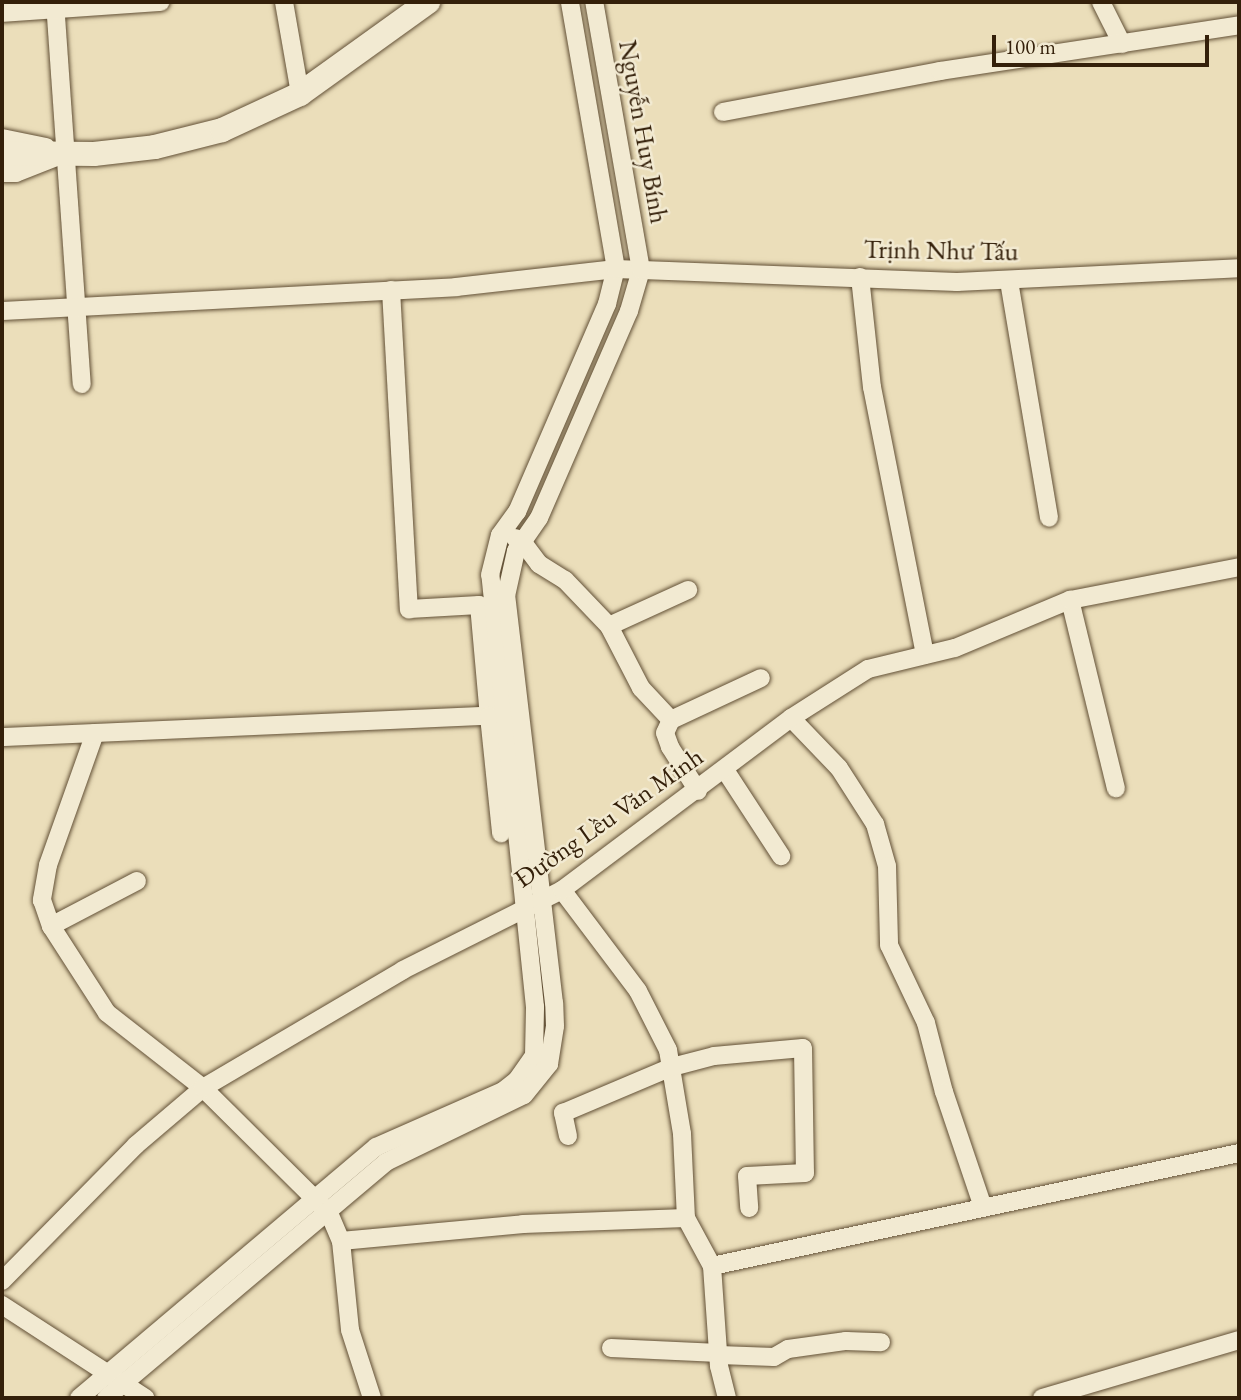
<!DOCTYPE html>
<meta charset="utf-8">
<style>
body{margin:0}
#map{position:relative;width:1241px;height:1400px;overflow:hidden;background:#ebdeba;font-family:"EB Garamond",serif}
div>[style]{position:absolute}
.roads{filter:drop-shadow(0 0 2px #625036) drop-shadow(0 0 2px #625036)}
.minor>*{height:18px;margin:-9px;padding:0 9px;transform-origin:9px;border-radius:9px;background:#f2ead2}
.secondary>*{height:24px;margin:-12px;padding:0 12px;transform-origin:12px;border-radius:12px;background:#f2ead2}
span{translate:-50% -50%;white-space:nowrap;text-align:center;line-height:1.15;-webkit-text-stroke:5px #f2ead2;paint-order:stroke}
.street-label{font-size:26px;color:#34200a}
.frame{position:absolute;inset:0;border:4px solid #34200a;pointer-events:none}
.scale{position:absolute;left:992px;top:35px;width:217px;height:32px;box-sizing:border-box;border:4px solid #34200a;border-top:0;padding-left:9px;font-size:21px;line-height:24px;white-space:nowrap;color:#34200a;-webkit-text-stroke:5px #f2ead2;paint-order:stroke}
</style>
<div id="map">
<div class="roads">
<div class="minor">
<div style="left:55px;top:2px;width:383px;rotate:86deg"></div>
<div style="left:284px;top:2px;width:93px;rotate:80.1deg"></div>
<div style="left:1101px;top:2px;width:47px;rotate:63.4deg"></div>
<div style="left:2px;top:13px;width:159px;rotate:-4deg"></div>
<div style="left:723px;top:112px;width:221px;rotate:-10.7deg"></div>
<div style="left:940px;top:71px;width:303px;rotate:-8.7deg"></div>
<div style="left:2px;top:138px;width:45px;rotate:11.6deg"></div>
<div style="left:2px;top:173px;width:14px"></div>
<div style="left:16px;top:173px;width:43px;rotate:-21.8deg"></div>
<div style="left:860px;top:277px;width:111px;rotate:83.8deg"></div>
<div style="left:872px;top:387px;width:273px;rotate:78.8deg"></div>
<div style="left:1009px;top:281px;width:240px;rotate:80.4deg"></div>
<div style="left:391px;top:290px;width:320px;rotate:86.8deg"></div>
<div style="left:409px;top:609px;width:70px;rotate:-3.3deg"></div>
<div style="left:479px;top:605px;width:111px;rotate:84.9deg"></div>
<div style="left:2px;top:311px;width:455px;rotate:-3deg"></div>
<div style="left:456px;top:287px;width:161px;rotate:-6.4deg"></div>
<div style="left:616px;top:269px;width:341px;rotate:2.2deg"></div>
<div style="left:957px;top:282px;width:282px;rotate:-2.8deg"></div>
<div style="left:515px;top:538px;width:6px;rotate:18deg"></div>
<div style="left:521px;top:540px;width:30px;rotate:53deg"></div>
<div style="left:539px;top:564px;width:31px;rotate:32deg"></div>
<div style="left:565px;top:580px;width:64px;rotate:46.3deg"></div>
<div style="left:609px;top:626px;width:70px;rotate:62.7deg"></div>
<div style="left:641px;top:688px;width:44px;rotate:46.8deg"></div>
<div style="left:671px;top:720px;width:14px;rotate:115deg"></div>
<div style="left:665px;top:733px;width:15px;rotate:70deg"></div>
<div style="left:670px;top:747px;width:52px;rotate:57.5deg"></div>
<div style="left:1070px;top:600px;width:194px;rotate:76.3deg"></div>
<div style="left:609px;top:626px;width:87px;rotate:-24.5deg"></div>
<div style="left:791px;top:718px;width:69px;rotate:46.2deg"></div>
<div style="left:839px;top:768px;width:67px;rotate:57.3deg"></div>
<div style="left:875px;top:824px;width:44px;rotate:74.1deg"></div>
<div style="left:887px;top:866px;width:79px;rotate:88.5deg"></div>
<div style="left:889px;top:945px;width:86px;rotate:64.6deg"></div>
<div style="left:926px;top:1023px;width:71px;rotate:75.4deg"></div>
<div style="left:944px;top:1092px;width:121px;rotate:71.3deg"></div>
<div style="left:671px;top:720px;width:99px;rotate:-25deg"></div>
<div style="left:95px;top:733px;width:140px;rotate:109.6deg"></div>
<div style="left:48px;top:865px;width:36px;rotate:100deg"></div>
<div style="left:42px;top:900px;width:28px;rotate:71deg"></div>
<div style="left:51px;top:926px;width:103px;rotate:57.2deg"></div>
<div style="left:107px;top:1013px;width:122px;rotate:38deg"></div>
<div style="left:203px;top:1088px;width:177px;rotate:44.8deg"></div>
<div style="left:329px;top:1213px;width:30px;rotate:67deg"></div>
<div style="left:341px;top:1241px;width:89px;rotate:84.2deg"></div>
<div style="left:350px;top:1330px;width:71px;rotate:72.1deg"></div>
<div style="left:2px;top:737px;width:487px;rotate:-2.5deg"></div>
<div style="left:489px;top:716px;width:118px;rotate:84.1deg"></div>
<div style="left:725px;top:770px;width:103px;rotate:56.9deg"></div>
<div style="left:562px;top:890px;width:126px;rotate:53deg"></div>
<div style="left:638px;top:991px;width:66px;rotate:63deg"></div>
<div style="left:668px;top:1050px;width:85px;rotate:80.5deg"></div>
<div style="left:682px;top:1134px;width:84px;rotate:87.3deg"></div>
<div style="left:686px;top:1218px;width:55px;rotate:61.6deg"></div>
<div style="left:712px;top:1266px;width:100px;rotate:86deg"></div>
<div style="left:719px;top:1366px;width:33px;rotate:76deg"></div>
<div style="left:51px;top:926px;width:97px;rotate:-27.6deg"></div>
<div style="left:568px;top:1136px;width:24px;rotate:-102deg"></div>
<div style="left:563px;top:1113px;width:118px;rotate:-22.9deg"></div>
<div style="left:672px;top:1067px;width:43px;rotate:-14.7deg"></div>
<div style="left:714px;top:1056px;width:89px;rotate:-5.1deg"></div>
<div style="left:803px;top:1048px;width:125px;rotate:89.1deg"></div>
<div style="left:805px;top:1173px;width:58px;rotate:177deg"></div>
<div style="left:747px;top:1176px;width:32px;rotate:86deg"></div>
<div style="left:341px;top:1241px;width:183px;rotate:-5.3deg"></div>
<div style="left:523px;top:1224px;width:163px;rotate:-2.1deg"></div>
<div style="left:712px;top:1266px;width:539px;rotate:-12.1deg"></div>
<div style="left:2px;top:1281px;width:191px;rotate:-45.4deg"></div>
<div style="left:136px;top:1145px;width:88px;rotate:-40.4deg"></div>
<div style="left:203px;top:1088px;width:232px;rotate:-30.5deg"></div>
<div style="left:403px;top:970px;width:178px;rotate:-26.7deg"></div>
<div style="left:562px;top:890px;width:286px;rotate:-36.9deg"></div>
<div style="left:791px;top:718px;width:91px;rotate:-32.5deg"></div>
<div style="left:868px;top:669px;width:89px;rotate:-13.6deg"></div>
<div style="left:955px;top:648px;width:125px;rotate:-22.7deg"></div>
<div style="left:1070px;top:600px;width:172px;rotate:-11deg"></div>
<div style="left:2px;top:1305px;width:171px;rotate:33deg"></div>
<div style="left:611px;top:1348px;width:108px;rotate:2.7deg"></div>
<div style="left:719px;top:1355px;width:55px;rotate:2.1deg"></div>
<div style="left:774px;top:1357px;width:16px;rotate:-30deg"></div>
<div style="left:788px;top:1349px;width:59px;rotate:-7.9deg"></div>
<div style="left:846px;top:1341px;width:35px;rotate:2deg"></div>
<div style="left:79px;top:1398px;width:389px;rotate:-40.2deg"></div>
<div style="left:376px;top:1147px;width:139px;rotate:-23.8deg"></div>
<div style="left:503px;top:1091px;width:18px;rotate:-38deg"></div>
<div style="left:517px;top:1080px;width:29px;rotate:-55deg"></div>
<div style="left:534px;top:1056px;width:49px;rotate:-88.8deg"></div>
<div style="left:535px;top:1007px;width:434px;rotate:-95.9deg"></div>
<div style="left:490px;top:575px;width:41px;rotate:-76deg"></div>
<div style="left:500px;top:535px;width:29px;rotate:-54deg"></div>
<div style="left:517px;top:512px;width:227px;rotate:-66.6deg"></div>
<div style="left:607px;top:304px;width:36px;rotate:-76deg"></div>
<div style="left:616px;top:269px;width:271px;rotate:-99.8deg"></div>
<div style="left:106px;top:1398px;width:366px;rotate:-40.1deg"></div>
<div style="left:386px;top:1162px;width:153px;rotate:-25.9deg"></div>
<div style="left:524px;top:1095px;width:40px;rotate:-51deg"></div>
<div style="left:549px;top:1064px;width:38px;rotate:-81deg"></div>
<div style="left:555px;top:1026px;width:23px;rotate:-92deg"></div>
<div style="left:554px;top:1003px;width:410px;rotate:-96.7deg"></div>
<div style="left:506px;top:596px;width:46px;rotate:-77.5deg"></div>
<div style="left:516px;top:551px;width:40px;rotate:-55.1deg"></div>
<div style="left:539px;top:518px;width:226px;rotate:-66.5deg"></div>
<div style="left:629px;top:311px;width:43px;rotate:-73.7deg"></div>
<div style="left:641px;top:270px;width:272px;rotate:-99.9deg"></div>
<div style="left:1042px;top:1398px;width:205px;rotate:-16.4deg"></div>
</div>
<div class="secondary">
<div style="left:2px;top:153px;width:92px;rotate:0.6deg"></div>
<div style="left:94px;top:154px;width:61px;rotate:-6.5deg"></div>
<div style="left:155px;top:147px;width:69px;rotate:-14.2deg"></div>
<div style="left:222px;top:130px;width:86px;rotate:-24.8deg"></div>
<div style="left:300px;top:94px;width:158px;rotate:-35.7deg"></div>
</div>
</div>
<div class="street-label">
<span style="left:643px;top:132px;rotate:80deg">Nguyễn Huy Bính</span>
<span style="left:941px;top:251px;rotate:1deg">Trịnh Như Tấu</span>
<span style="left:609px;top:818px;rotate:-35deg">Đường Lều Văn Minh</span>
</div>
<div class="frame"></div>
<div class="scale">100 m</div>
</div>
